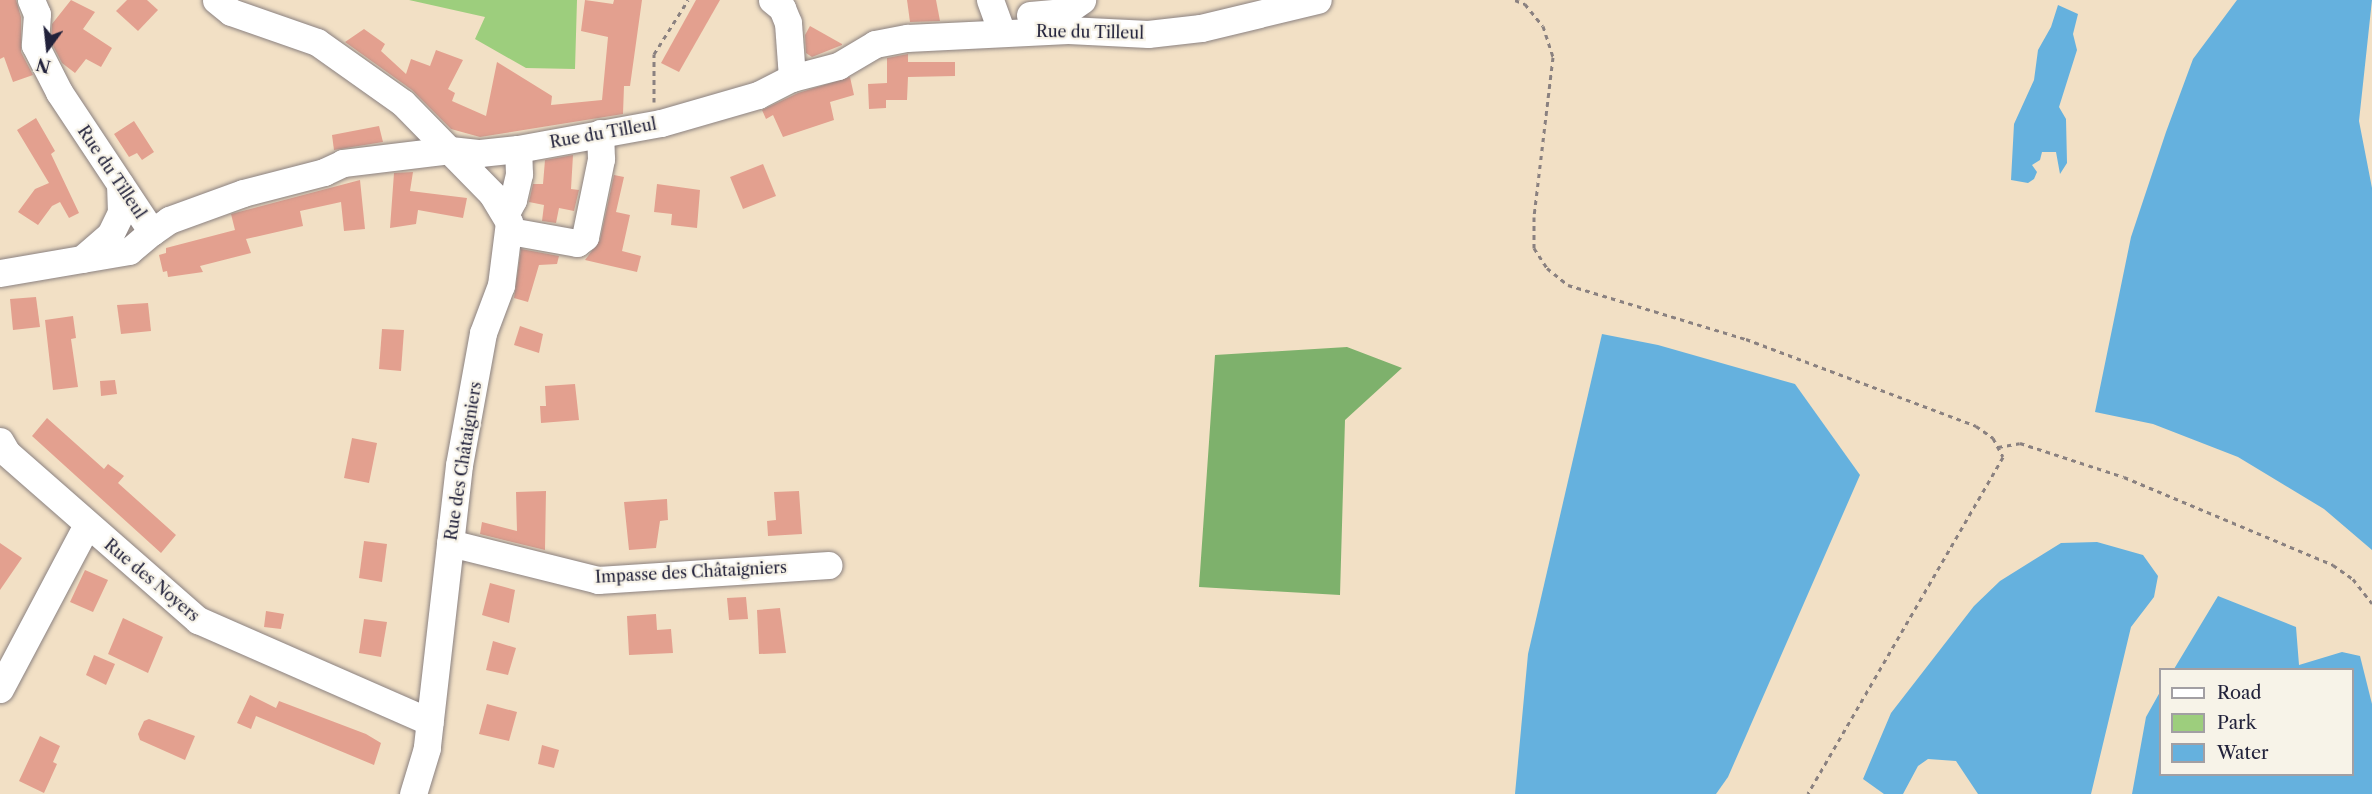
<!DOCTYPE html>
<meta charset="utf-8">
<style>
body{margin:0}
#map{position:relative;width:2372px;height:794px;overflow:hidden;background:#f2e0c5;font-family:"Libre Caslon Text",serif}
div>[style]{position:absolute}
.green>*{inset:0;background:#9dce7d}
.forest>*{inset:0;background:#7eb16c}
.water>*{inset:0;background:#65b1de}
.building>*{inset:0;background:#e3a08f}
.path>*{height:3px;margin-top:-1.5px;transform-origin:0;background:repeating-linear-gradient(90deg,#8a8180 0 4.5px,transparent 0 9px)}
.roads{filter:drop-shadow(0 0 2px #8a8180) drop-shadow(0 0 2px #8a8180)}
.minor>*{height:27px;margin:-13.5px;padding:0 13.5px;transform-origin:13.5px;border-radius:13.5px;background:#fff}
span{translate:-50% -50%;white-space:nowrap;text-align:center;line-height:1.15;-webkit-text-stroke:4.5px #f7f3e8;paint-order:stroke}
.street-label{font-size:16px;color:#22223b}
.legend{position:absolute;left:2159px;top:668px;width:195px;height:108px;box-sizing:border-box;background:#f7f3e8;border:2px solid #a29fa3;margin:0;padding:8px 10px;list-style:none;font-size:18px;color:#22223b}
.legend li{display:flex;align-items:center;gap:12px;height:30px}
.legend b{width:30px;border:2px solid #a29fa3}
.north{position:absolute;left:18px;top:18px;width:60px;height:60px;-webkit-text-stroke:4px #f7f3e8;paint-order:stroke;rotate:195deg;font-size:16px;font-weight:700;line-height:24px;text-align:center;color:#22223b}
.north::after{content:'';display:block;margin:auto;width:21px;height:27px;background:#22223b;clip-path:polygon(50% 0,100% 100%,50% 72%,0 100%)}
</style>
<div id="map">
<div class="green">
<div style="clip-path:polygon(409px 0,577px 0,575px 69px,526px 68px,475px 39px,485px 17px)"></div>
</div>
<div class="forest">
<div style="clip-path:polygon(1347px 347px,1402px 368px,1345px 420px,1340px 595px,1199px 587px,1215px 355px)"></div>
</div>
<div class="water">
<div style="clip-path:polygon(2237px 0,2372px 0,2359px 121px,2372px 188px,2372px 550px,2324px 509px,2238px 457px,2153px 424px,2095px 412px,2131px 237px,2166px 132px,2193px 59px)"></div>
<div style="clip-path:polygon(2058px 5px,2078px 14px,2073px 34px,2077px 50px,2059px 107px,2066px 119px,2067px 163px,2060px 174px,2056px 152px,2042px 152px,2040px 160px,2032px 165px,2037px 172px,2034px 179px,2028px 183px,2011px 180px,2014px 124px,2034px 80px,2038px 50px,2051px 27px)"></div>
<div style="clip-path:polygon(1602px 334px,1658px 345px,1795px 384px,1860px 475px,1728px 777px,1716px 794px,1515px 794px,1528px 654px)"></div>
<div style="clip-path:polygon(2097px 542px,2143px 555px,2158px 576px,2154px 597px,2131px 627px,2091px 794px,1978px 794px,1956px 761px,1928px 759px,1918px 766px,1903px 794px,1884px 794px,1863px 779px,1891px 713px,1974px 606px,2000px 581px,2061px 543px)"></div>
<div style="clip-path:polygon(2218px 596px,2296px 627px,2299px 665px,2342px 652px,2360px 656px,2372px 704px,2372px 794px,2132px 794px,2146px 717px,2160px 692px,2160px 774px,2352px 774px,2352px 670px,2174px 669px)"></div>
</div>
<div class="building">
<div style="clip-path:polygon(0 0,16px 0,21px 17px,21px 52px,33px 75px,13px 82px,4px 57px,0 59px)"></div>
<div style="clip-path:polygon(71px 0,95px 12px,83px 29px,112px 48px,101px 67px,86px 59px,75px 73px,62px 63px,51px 42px,52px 24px)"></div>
<div style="clip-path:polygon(127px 0,147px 0,158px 10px,138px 31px,116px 11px)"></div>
<div style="clip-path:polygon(585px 0,613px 4px,614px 0,642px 0,630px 86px,624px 86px,623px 114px,480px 137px,451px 129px,412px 90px,345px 42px,364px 29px,385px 44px,381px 51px,406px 74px,411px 59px,430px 66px,436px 50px,463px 60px,448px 89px,455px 93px,452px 101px,486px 116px,497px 62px,552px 96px,551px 105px,602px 100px,608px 37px,581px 31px)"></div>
<div style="clip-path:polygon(696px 0,720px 0,679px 72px,661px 63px)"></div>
<div style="clip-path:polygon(907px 0,936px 0,940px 21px,910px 22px)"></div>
<div style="clip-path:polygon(810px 26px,842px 44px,842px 45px,812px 57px,806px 53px,805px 35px)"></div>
<div style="clip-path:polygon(908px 54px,908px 62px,955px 62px,955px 76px,908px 77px,907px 100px,886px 100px,886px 108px,869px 109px,868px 84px,887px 83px,887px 58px)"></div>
<div style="clip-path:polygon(850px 77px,854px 95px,830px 102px,834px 120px,783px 137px,773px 115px,766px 119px,762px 110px,798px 93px)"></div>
<div style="clip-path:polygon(36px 118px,55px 151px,51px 154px,79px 213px,69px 218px,60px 202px,52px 206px,38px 225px,18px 212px,35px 189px,49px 183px,17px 130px)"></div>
<div style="clip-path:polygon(134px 121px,154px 152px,142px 160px,137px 153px,129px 157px,114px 134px)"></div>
<div style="clip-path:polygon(379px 126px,383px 142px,334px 150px,332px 135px)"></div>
<div style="clip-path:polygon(573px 155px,571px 189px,579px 190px,574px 211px,559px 208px,556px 223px,542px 221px,544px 205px,529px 202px,533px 184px,543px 184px,545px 160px)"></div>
<div style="clip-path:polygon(763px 164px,776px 196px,743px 209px,730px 177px)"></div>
<div style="clip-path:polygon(413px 172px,410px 191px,467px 198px,463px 218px,418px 210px,416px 224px,390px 228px,394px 173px)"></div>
<div style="clip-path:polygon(614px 175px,624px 177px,616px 212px,630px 215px,622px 251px,641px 256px,637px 272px,585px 260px,600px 240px)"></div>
<div style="clip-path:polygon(360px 180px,365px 229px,344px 231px,341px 202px,300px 211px,303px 226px,246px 239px,251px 253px,200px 266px,203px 272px,168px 277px,167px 271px,163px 272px,159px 255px,166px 253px,166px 248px,235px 230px,231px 214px)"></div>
<div style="clip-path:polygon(657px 184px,700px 190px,697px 228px,671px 225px,672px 214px,654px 212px)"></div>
<div style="clip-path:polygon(521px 249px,559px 256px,557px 264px,539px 265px,528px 302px,514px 298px)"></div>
<div style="clip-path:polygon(36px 297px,40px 327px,13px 330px,10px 299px)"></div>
<div style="clip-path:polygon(148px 303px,151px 331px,121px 334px,117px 305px)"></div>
<div style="clip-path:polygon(73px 316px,76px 338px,71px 339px,78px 387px,53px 390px,45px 320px)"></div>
<div style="clip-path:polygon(520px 326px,543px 334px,539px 353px,514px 345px)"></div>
<div style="clip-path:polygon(382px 329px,404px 330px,401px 371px,379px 369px)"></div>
<div style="clip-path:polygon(115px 380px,117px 394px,101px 396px,100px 381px)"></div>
<div style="clip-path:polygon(575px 384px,579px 420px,541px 423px,540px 406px,546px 406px,545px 386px)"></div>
<div style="clip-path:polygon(47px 418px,104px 469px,108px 464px,124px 476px,118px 483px,176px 535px,161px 553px,32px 436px)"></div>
<div style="clip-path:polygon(352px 438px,377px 443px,369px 483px,344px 478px)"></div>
<div style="clip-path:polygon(546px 491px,545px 550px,480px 534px,482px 522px,517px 531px,516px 492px)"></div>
<div style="clip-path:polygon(799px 491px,802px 534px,768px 536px,767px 521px,776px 520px,774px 492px)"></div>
<div style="clip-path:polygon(667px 499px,668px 520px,660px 521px,656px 548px,629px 550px,624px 502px)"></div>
<div style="clip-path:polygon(364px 541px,387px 544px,382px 582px,359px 578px)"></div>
<div style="clip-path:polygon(0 543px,22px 558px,0 590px)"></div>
<div style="clip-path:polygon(85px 570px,108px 580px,93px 612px,70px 602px)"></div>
<div style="clip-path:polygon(490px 583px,515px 590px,509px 623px,482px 615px)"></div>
<div style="clip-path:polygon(746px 597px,748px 619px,729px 620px,727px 598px)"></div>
<div style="clip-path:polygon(780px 608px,786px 653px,759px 654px,757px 610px)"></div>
<div style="clip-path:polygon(266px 611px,284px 614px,281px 629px,264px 627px)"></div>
<div style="clip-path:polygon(656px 614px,657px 630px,671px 629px,673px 653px,629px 655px,627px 616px)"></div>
<div style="clip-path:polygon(123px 618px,163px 637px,148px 673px,108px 654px)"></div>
<div style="clip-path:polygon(364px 619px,387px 622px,381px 657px,359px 653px)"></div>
<div style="clip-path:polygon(493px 641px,516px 648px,508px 675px,486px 670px)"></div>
<div style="clip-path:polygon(94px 655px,115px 664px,106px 685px,86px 675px)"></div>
<div style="clip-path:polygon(250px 695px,276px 708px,279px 701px,366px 734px,381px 743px,374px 765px,256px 716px,251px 729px,237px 723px)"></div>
<div style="clip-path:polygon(487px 704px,517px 712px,509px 741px,479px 734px)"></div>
<div style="clip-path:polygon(149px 719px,195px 736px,185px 760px,140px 740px,138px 734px,144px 721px)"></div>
<div style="clip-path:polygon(40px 736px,60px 746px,53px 762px,57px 764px,44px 793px,19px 781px)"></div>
<div style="clip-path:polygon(542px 745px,559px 750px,554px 768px,538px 764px)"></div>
</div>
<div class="path">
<div style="left:1515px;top:0;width:11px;rotate:22deg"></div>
<div style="left:1525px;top:4px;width:28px;rotate:51deg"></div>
<div style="left:1543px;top:26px;width:33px;rotate:72deg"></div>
<div style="left:1553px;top:57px;width:161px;rotate:96.8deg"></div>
<div style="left:1534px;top:217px;width:31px;rotate:90deg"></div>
<div style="left:1534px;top:248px;width:24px;rotate:57deg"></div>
<div style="left:1547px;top:268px;width:27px;rotate:39deg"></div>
<div style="left:1568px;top:285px;width:186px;rotate:16.9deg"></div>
<div style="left:1746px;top:339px;width:246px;rotate:20.7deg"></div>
<div style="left:1976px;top:426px;width:21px;rotate:35deg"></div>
<div style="left:1993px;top:438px;width:21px;rotate:62deg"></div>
<div style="left:2003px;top:457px;width:389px;rotate:120.1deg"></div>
<div style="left:654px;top:102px;width:48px;rotate:-90deg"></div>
<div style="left:654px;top:54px;width:64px;rotate:-57.8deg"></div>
<div style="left:1998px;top:447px;width:22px;rotate:-10deg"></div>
<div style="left:2020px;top:443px;width:109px;rotate:18.1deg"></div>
<div style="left:2124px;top:477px;width:227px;rotate:22.8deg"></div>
<div style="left:2333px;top:565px;width:24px;rotate:35deg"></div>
<div style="left:2353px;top:579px;width:31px;rotate:52deg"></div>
</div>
<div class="roads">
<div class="minor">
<div style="left:31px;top:0;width:15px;rotate:67deg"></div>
<div style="left:37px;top:14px;width:31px;rotate:94deg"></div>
<div style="left:35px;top:45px;width:53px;rotate:62.9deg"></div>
<div style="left:59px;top:92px;width:168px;rotate:56.4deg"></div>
<div style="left:152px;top:232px;width:21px;rotate:-35deg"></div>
<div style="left:169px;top:220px;width:79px;rotate:-20deg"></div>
<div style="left:243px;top:193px;width:84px;rotate:-14.5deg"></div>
<div style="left:324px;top:172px;width:21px;rotate:-25deg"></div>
<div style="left:343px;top:163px;width:108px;rotate:-6.9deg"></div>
<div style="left:450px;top:150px;width:30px;rotate:6deg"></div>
<div style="left:480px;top:153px;width:38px;rotate:-6deg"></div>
<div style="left:518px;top:149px;width:145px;rotate:-10.3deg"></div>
<div style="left:661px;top:123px;width:101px;rotate:-16.1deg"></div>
<div style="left:758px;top:95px;width:38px;rotate:-27deg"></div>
<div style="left:792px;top:78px;width:48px;rotate:-14.6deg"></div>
<div style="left:838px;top:66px;width:43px;rotate:-30.7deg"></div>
<div style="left:875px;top:44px;width:33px;rotate:-11deg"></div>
<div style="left:907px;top:38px;width:161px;rotate:-2.8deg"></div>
<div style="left:1068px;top:30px;width:80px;rotate:2.9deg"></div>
<div style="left:1148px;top:34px;width:53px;rotate:-6.5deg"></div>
<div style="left:1201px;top:28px;width:120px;rotate:-13.5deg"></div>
<div style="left:216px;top:0;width:19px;rotate:39deg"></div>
<div style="left:231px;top:12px;width:91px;rotate:19.2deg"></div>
<div style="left:317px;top:42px;width:105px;rotate:35.3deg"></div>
<div style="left:403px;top:103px;width:127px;rotate:45.6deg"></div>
<div style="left:492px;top:194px;width:33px;rotate:59deg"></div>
<div style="left:509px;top:222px;width:64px;rotate:97.2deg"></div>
<div style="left:501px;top:285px;width:51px;rotate:110.6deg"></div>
<div style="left:483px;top:333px;width:134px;rotate:100.3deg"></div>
<div style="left:459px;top:465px;width:285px;rotate:96.5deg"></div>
<div style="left:427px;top:748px;width:48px;rotate:106.9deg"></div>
<div style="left:772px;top:0;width:13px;rotate:39deg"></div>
<div style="left:782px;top:8px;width:16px;rotate:68deg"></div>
<div style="left:788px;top:23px;width:55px;rotate:85.8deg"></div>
<div style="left:990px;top:0;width:35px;rotate:70deg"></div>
<div style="left:1030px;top:15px;width:35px;rotate:-5deg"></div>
<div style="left:1065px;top:12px;width:21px;rotate:-35deg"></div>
<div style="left:506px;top:213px;width:15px;rotate:-62deg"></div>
<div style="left:513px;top:200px;width:27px;rotate:-77deg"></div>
<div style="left:519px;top:174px;width:25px;rotate:-92deg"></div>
<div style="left:510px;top:231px;width:68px;rotate:10.2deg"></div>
<div style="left:577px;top:243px;width:10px;rotate:-37deg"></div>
<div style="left:585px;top:237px;width:80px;rotate:-78.4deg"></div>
<div style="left:601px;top:159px;width:26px;rotate:-92deg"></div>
<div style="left:82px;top:259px;width:37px;rotate:-41deg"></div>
<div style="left:110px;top:235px;width:25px;rotate:-64deg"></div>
<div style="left:121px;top:212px;width:28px;rotate:-92deg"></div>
<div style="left:0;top:273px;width:131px;rotate:-9.7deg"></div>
<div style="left:129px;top:251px;width:30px;rotate:-40deg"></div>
<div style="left:0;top:441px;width:14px;rotate:60deg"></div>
<div style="left:7px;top:453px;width:254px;rotate:41.2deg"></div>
<div style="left:198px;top:620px;width:253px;rotate:23.7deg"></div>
<div style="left:450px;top:543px;width:153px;rotate:14deg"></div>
<div style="left:598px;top:580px;width:231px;rotate:-3.7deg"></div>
<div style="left:0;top:689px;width:186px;rotate:-62.1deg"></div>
</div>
</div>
<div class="street-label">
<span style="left:1090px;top:32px;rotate:1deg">Rue du Tilleul</span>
<span style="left:603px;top:133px;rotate:-10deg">Rue du Tilleul</span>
<span style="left:112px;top:172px;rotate:56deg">Rue du Tilleul</span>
<span style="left:463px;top:461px;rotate:-81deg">Rue des Châtaigniers</span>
<span style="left:691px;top:572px;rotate:-3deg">Impasse des Châtaigniers</span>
<span style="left:152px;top:580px;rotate:40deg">Rue des Noyers</span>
</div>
<ul class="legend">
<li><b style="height:8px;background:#fff"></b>Road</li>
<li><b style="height:16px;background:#9dce7d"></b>Park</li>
<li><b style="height:16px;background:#65b1de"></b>Water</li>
</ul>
<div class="north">N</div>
</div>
